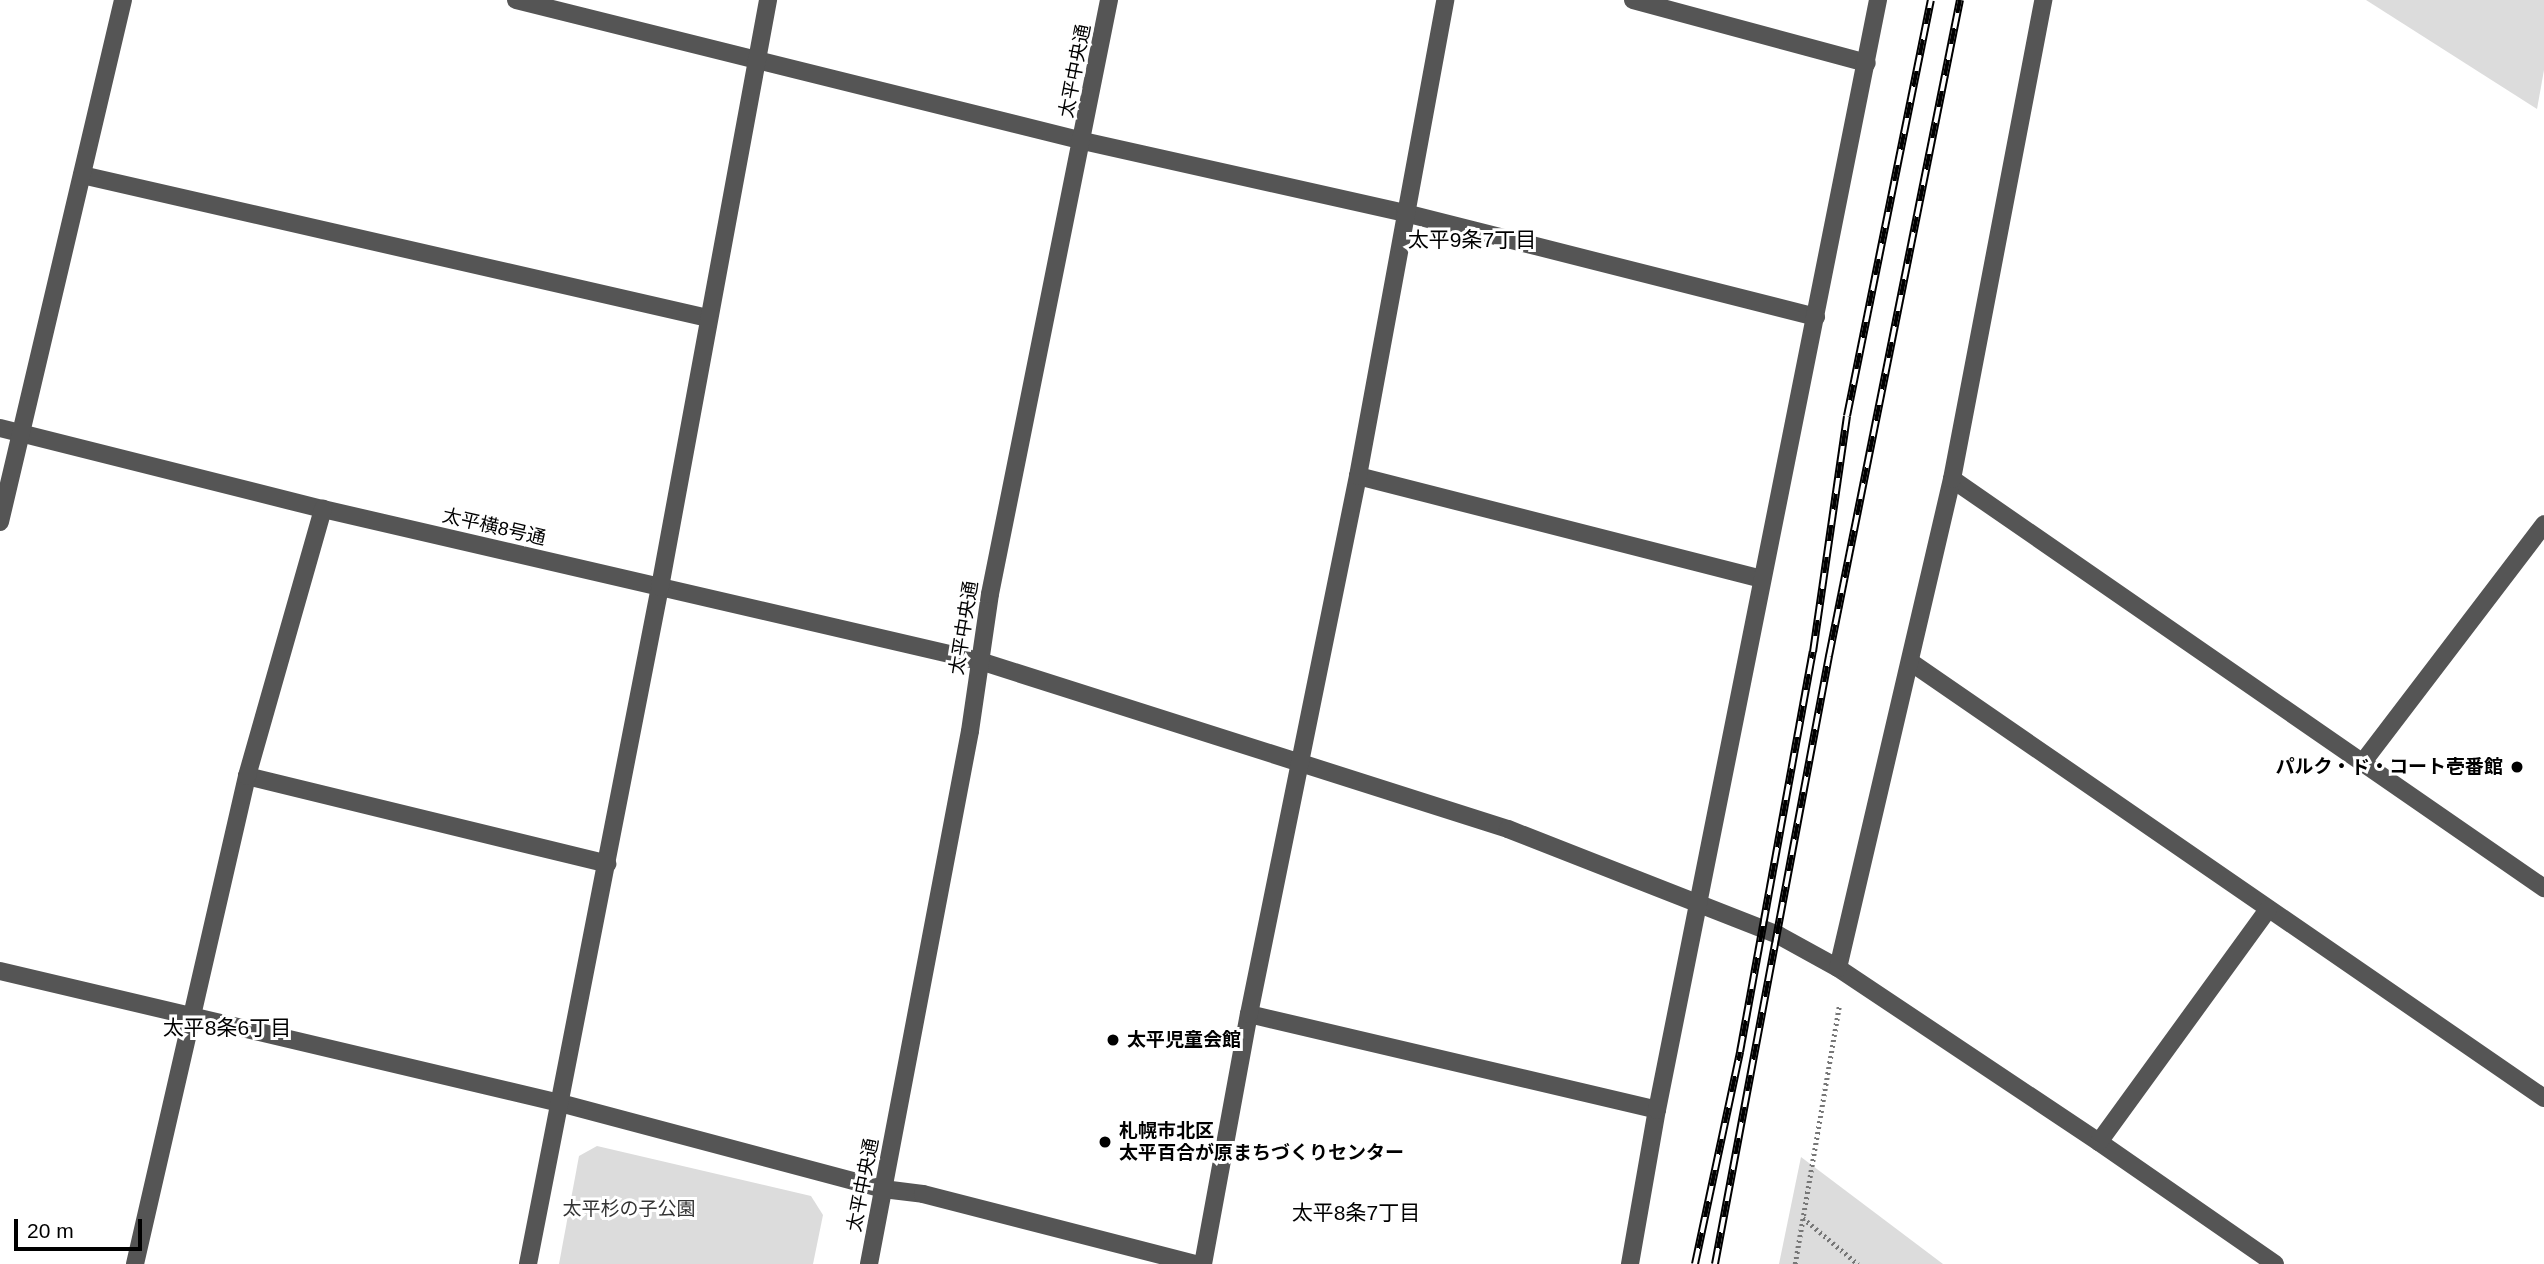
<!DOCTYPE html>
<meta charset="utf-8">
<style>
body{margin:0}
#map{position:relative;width:2544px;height:1264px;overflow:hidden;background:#fff;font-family:Helvetica,"Noto Sans JP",sans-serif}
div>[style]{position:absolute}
.green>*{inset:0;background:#dcdcdc}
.path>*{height:4.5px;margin-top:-2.25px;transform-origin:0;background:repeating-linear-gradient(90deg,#777 0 2px,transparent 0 5.5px)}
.minor>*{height:18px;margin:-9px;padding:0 9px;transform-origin:9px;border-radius:9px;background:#555}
.rail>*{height:8px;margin-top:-4px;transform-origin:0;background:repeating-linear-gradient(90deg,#fff 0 16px,#000 0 32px);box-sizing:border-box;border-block:2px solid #000}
.dots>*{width:19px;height:19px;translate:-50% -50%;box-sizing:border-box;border:4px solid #fff;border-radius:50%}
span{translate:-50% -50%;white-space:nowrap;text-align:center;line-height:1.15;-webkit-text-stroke:6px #fff;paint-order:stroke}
.street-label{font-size:19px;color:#000}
.poi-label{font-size:19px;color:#000;font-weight:700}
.right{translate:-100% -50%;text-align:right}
.left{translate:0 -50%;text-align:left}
.park-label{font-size:19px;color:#333}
.neighbourhood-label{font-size:21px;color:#000}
.scale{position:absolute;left:14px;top:1219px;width:128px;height:32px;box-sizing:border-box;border:4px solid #000;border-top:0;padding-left:9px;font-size:21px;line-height:24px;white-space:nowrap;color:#000;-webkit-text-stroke:5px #fff;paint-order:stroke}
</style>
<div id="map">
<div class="green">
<div style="clip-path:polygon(2366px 0,2544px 0,2544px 70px,2537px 109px)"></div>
<div style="clip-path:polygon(597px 1146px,811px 1196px,823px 1215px,813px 1264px,559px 1264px,579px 1156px)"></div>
<div style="clip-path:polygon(1801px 1157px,1943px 1264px,1779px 1264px)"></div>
</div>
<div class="path">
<div style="left:1803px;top:1218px;width:72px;rotate:39.9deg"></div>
<div style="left:1795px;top:1264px;width:261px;rotate:-80.3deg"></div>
</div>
<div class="minor">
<div style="left:516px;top:0;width:584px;rotate:13.96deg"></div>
<div style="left:1083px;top:141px;width:330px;rotate:12.6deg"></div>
<div style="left:1405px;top:213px;width:424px;rotate:14.2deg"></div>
<div style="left:1633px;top:0;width:242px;rotate:15.1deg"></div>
<div style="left:82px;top:175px;width:642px;rotate:12.87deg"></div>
<div style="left:0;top:428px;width:333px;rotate:14.1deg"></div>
<div style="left:323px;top:509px;width:674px;rotate:13.03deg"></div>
<div style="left:980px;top:661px;width:554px;rotate:17.65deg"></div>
<div style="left:1508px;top:829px;width:290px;rotate:21.4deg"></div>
<div style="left:1778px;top:935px;width:68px;rotate:28.8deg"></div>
<div style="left:1838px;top:968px;width:314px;rotate:33.7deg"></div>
<div style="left:2099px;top:1142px;width:214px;rotate:34.7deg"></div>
<div style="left:1358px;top:476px;width:417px;rotate:14.3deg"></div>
<div style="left:1952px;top:479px;width:720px;rotate:34.64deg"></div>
<div style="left:0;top:522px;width:536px;rotate:-76.74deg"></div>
<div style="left:1912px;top:663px;width:767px;rotate:34.54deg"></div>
<div style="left:2363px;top:762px;width:299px;rotate:-52.7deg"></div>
<div style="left:247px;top:776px;width:371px;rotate:13.7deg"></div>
<div style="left:1838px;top:968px;width:502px;rotate:-76.88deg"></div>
<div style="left:1952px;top:479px;width:488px;rotate:-79.2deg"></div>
<div style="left:0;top:971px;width:575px;rotate:13.26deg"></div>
<div style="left:560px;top:1103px;width:334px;rotate:14.9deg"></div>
<div style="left:883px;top:1189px;width:40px;rotate:7.1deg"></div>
<div style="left:923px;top:1194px;width:282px;rotate:14.4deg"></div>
<div style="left:1249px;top:1014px;width:419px;rotate:13.2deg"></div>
<div style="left:2099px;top:1142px;width:288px;rotate:-54deg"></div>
<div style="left:135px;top:1264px;width:501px;rotate:-77.07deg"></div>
<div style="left:247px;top:776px;width:278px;rotate:-74.1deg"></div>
<div style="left:528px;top:1264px;width:690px;rotate:-78.97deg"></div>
<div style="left:660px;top:587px;width:597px;rotate:-79.57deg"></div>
<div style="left:869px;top:1264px;width:542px;rotate:-79.27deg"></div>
<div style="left:970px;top:731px;width:138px;rotate:-81.7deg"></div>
<div style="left:990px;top:594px;width:606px;rotate:-78.67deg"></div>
<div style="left:1203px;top:1264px;width:254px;rotate:-79.6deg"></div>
<div style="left:1249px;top:1014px;width:549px;rotate:-78.55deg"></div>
<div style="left:1358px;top:476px;width:484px;rotate:-79.6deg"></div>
<div style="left:1630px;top:1264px;width:156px;rotate:-80.1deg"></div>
<div style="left:1657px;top:1110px;width:1132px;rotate:-78.74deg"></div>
</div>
<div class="rail">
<div style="left:1695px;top:1264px;width:217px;rotate:-78deg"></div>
<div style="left:1740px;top:1052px;width:407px;rotate:-79.7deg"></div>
<div style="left:1813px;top:652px;width:238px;rotate:-81.8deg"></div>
<div style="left:1847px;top:416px;width:424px;rotate:-78.6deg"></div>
<div style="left:1715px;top:1264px;width:619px;rotate:-79.38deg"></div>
<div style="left:1829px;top:656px;width:669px;rotate:-78.71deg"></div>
</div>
<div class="dots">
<div style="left:2517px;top:767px;background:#000"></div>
<div style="left:1113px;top:1040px;background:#000"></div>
<div style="left:1105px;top:1142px;background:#000"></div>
</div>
<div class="street-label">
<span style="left:1075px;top:71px;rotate:-79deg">太平中央通</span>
<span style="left:494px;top:527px;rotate:13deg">太平横8号通</span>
<span style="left:964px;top:628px;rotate:-81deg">太平中央通</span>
<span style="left:863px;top:1185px;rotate:-79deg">太平中央通</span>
</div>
<div class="poi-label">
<span class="right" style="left:2503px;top:767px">パルク・ド・コート壱番館</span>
<span class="left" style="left:1127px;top:1040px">太平児童会館</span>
<span class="left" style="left:1119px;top:1142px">札幌市北区<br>太平百合が原まちづくりセンター</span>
</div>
<div class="park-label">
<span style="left:629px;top:1209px">太平杉の子公園</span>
</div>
<div class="neighbourhood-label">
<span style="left:1472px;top:240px">太平9条7丁目</span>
<span style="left:227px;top:1028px">太平8条6丁目</span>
<span style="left:1356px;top:1213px">太平8条7丁目</span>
</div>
<div class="scale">20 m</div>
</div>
